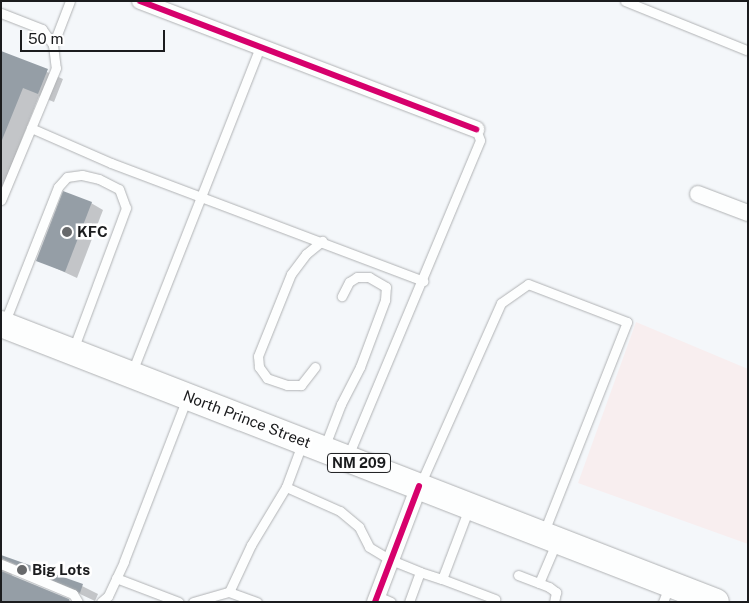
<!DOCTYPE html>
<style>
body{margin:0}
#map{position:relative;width:749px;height:603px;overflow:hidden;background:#f4f7fa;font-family:"Public Sans",sans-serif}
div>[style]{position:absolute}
.commercial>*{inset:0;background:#f8eeef}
.shadow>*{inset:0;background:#0003}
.building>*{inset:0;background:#959ea6}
.roads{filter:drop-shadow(0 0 1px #b0b2b4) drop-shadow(0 0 1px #b0b2b4)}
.lane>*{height:9px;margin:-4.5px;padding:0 4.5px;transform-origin:4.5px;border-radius:4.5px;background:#fdfefe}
.street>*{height:16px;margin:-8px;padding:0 8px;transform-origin:8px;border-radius:8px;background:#fdfefe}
.primary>*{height:26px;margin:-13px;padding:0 13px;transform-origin:13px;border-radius:13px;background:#fdfefe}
.cycleway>*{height:6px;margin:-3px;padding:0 3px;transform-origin:3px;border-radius:3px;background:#d6006c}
.dots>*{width:14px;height:14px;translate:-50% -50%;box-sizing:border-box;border:2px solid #fff;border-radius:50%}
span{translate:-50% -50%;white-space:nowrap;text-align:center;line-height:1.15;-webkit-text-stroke:5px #fff;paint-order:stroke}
.shield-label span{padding:1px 4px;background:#fff;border:1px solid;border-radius:4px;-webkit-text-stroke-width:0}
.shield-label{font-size:14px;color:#1b1c1e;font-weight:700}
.poi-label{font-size:15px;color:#1b1c1e;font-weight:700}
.left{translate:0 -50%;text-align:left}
.street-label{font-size:15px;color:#1b1c1e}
.frame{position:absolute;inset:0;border:2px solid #1b1c1e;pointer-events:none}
.scale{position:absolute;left:20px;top:30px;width:145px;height:22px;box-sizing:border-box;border:2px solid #1b1c1e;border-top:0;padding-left:6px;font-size:15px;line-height:18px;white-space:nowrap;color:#1b1c1e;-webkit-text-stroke:4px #fff;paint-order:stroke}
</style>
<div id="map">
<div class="commercial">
<div style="clip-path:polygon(636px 322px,748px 369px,748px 544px,578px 483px)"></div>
</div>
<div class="shadow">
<div style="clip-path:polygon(1px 52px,63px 79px,54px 102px,39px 96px,2px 189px)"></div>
<div style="clip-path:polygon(91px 203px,103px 210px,77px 278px,38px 260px)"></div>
<div style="clip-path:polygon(1px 557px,82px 586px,98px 594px,95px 601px,20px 566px,10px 571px,13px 577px,71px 602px,1px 602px)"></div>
</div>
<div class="building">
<div style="clip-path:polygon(1px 51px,48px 69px,38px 94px,23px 88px,2px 140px)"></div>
<div style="clip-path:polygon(63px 191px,92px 202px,65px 272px,36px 261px)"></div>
<div style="clip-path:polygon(1px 555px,83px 584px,80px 593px,1px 558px)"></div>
<div style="clip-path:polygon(1px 571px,69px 599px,70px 602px,1px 602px)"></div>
</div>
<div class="roads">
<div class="lane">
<div style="left:625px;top:1px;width:131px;rotate:22deg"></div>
<div style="left:1px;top:13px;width:44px;rotate:21.3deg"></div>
<div style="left:42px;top:29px;width:19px;rotate:55deg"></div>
<div style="left:53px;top:45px;width:23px;rotate:83deg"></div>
<div style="left:56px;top:68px;width:143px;rotate:112.6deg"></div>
<div style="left:53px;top:45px;width:47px;rotate:-68.9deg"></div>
<div style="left:31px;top:128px;width:87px;rotate:23.6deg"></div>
<div style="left:111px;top:163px;width:334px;rotate:20.7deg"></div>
<div style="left:4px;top:324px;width:147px;rotate:-68.5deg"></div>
<div style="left:58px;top:187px;width:13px;rotate:-48deg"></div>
<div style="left:67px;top:177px;width:15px;rotate:-8deg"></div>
<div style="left:82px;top:175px;width:17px;rotate:13deg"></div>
<div style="left:99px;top:179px;width:22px;rotate:27deg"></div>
<div style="left:119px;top:189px;width:20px;rotate:70deg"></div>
<div style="left:126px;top:208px;width:152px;rotate:110.5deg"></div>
<div style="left:315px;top:367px;width:23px;rotate:128deg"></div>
<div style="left:301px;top:385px;width:14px;rotate:180deg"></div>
<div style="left:287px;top:385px;width:21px;rotate:-161deg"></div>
<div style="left:267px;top:378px;width:14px;rotate:-126deg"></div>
<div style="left:259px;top:367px;width:11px;rotate:-95deg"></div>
<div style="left:258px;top:356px;width:88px;rotate:-68.1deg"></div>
<div style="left:291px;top:274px;width:25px;rotate:-53deg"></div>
<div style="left:306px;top:254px;width:21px;rotate:-39deg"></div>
<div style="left:132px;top:372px;width:347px;rotate:-68.5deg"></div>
<div style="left:324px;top:448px;width:47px;rotate:-68.9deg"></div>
<div style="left:341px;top:404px;width:42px;rotate:-62.8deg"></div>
<div style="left:360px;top:367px;width:72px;rotate:-69.5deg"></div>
<div style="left:385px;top:300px;width:13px;rotate:-86deg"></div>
<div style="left:386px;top:287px;width:20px;rotate:-150deg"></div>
<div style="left:369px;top:277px;width:12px;rotate:180deg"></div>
<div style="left:357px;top:277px;width:9px;rotate:148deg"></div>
<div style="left:349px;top:282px;width:16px;rotate:117deg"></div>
<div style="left:348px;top:456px;width:342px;rotate:-67.3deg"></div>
<div style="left:480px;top:140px;width:12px;rotate:-110deg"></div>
<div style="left:420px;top:485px;width:199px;rotate:-66deg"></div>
<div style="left:501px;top:303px;width:33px;rotate:-35deg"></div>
<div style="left:528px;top:284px;width:106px;rotate:21deg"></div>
<div style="left:627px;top:322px;width:226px;rotate:111.6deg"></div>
<div style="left:286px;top:487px;width:59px;rotate:24deg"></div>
<div style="left:340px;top:511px;width:25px;rotate:40deg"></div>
<div style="left:359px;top:527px;width:22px;rotate:63deg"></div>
<div style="left:369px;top:547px;width:26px;rotate:31deg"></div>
<div style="left:391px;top:560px;width:31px;rotate:22deg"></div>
<div style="left:469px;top:508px;width:76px;rotate:110.8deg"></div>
<div style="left:442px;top:579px;width:57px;rotate:20.7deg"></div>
<div style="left:1px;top:564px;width:78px;rotate:22.6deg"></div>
<div style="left:73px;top:594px;width:9px;rotate:58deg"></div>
<div style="left:518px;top:575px;width:33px;rotate:21deg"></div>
<div style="left:549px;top:587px;width:9px;rotate:36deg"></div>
<div style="left:556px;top:592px;width:10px;rotate:101deg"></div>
<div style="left:116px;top:578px;width:67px;rotate:20.9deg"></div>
<div style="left:539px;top:583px;width:43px;rotate:-67deg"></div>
<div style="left:229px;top:592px;width:52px;rotate:-64.9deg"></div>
<div style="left:251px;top:545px;width:68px;rotate:-58.9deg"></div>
<div style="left:286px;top:487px;width:46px;rotate:-69.6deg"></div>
<div style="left:377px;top:596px;width:15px;rotate:23deg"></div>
<div style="left:101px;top:602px;width:9px;rotate:-41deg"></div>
<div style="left:108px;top:596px;width:38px;rotate:-65deg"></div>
<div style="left:124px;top:561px;width:175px;rotate:-68.9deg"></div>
<div style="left:193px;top:602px;width:37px;rotate:-16deg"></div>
<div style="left:229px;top:592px;width:30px;rotate:20deg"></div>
<div style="left:409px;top:602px;width:32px;rotate:-70deg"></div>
<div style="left:420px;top:572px;width:23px;rotate:18deg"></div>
<div style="left:663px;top:602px;width:17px;rotate:-69deg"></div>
</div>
<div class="street">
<div style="left:140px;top:1px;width:360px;rotate:20.9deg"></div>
<div style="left:698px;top:194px;width:53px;rotate:20.8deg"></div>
<div style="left:375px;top:602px;width:124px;rotate:-69.2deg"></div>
</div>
<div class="primary">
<div style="left:1px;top:324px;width:767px;rotate:21.25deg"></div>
</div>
</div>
<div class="cycleway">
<div style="left:140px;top:1px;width:360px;rotate:20.9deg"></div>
<div style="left:375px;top:602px;width:124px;rotate:-69.2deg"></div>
</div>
<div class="dots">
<div style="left:67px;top:232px;background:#67696b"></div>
<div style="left:22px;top:570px;background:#67696b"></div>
</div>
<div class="shield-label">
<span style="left:359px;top:463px">NM 209</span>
</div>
<div class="poi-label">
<span class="left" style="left:77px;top:232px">KFC</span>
<span class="left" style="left:32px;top:570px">Big Lots</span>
</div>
<div class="street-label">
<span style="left:247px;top:419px;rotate:21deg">North Prince Street</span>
</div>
<div class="frame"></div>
<div class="scale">50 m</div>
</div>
